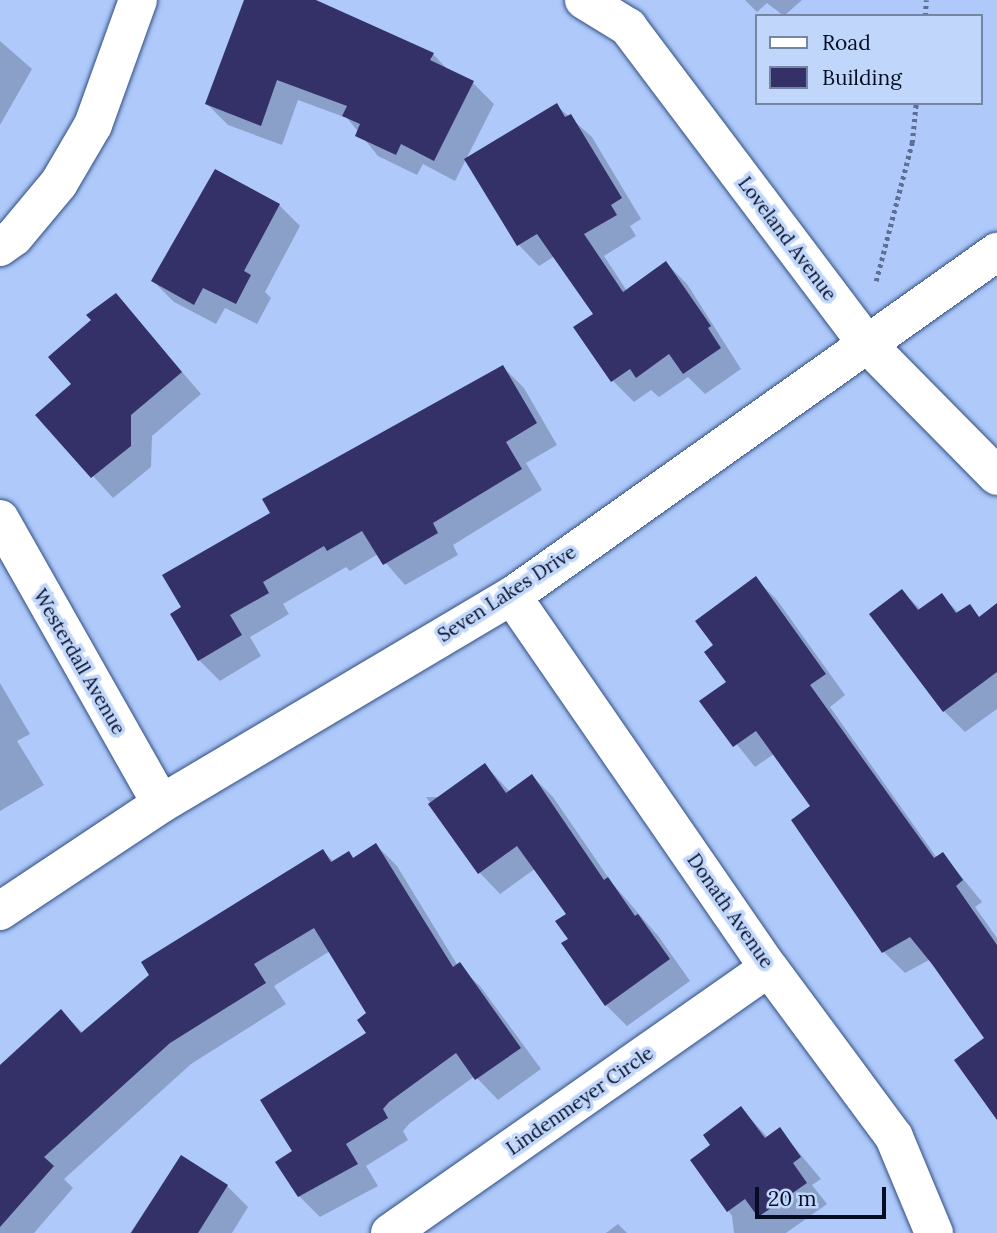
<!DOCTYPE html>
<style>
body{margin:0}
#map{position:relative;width:997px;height:1233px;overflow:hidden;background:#aec9fa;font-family:Lora,serif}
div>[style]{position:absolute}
.shadow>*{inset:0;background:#0003}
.building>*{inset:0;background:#333168}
.path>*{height:4.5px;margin-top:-2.25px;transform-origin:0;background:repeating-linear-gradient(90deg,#5d6f92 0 3.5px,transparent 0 7px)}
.roads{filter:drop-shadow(0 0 2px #324e82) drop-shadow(0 0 2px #324e82)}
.minor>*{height:38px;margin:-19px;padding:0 19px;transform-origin:19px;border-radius:19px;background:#fff}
span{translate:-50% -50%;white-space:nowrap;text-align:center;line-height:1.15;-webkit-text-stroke:7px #c1d6fb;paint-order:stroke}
.street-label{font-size:19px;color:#040d22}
.legend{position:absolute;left:755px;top:14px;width:228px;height:91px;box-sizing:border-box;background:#c1d6fb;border:2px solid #7586a4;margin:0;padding:9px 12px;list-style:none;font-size:21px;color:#040d22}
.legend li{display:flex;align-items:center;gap:14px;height:35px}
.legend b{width:35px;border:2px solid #7586a4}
.scale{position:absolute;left:755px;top:1187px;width:131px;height:32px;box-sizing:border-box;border:4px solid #040d22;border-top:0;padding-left:9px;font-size:21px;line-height:24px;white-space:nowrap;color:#040d22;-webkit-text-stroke:5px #c1d6fb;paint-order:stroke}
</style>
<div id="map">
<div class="shadow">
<div style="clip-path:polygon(246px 0,311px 0,433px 54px,449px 71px,473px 83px,494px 104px,455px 181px,423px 164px,417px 175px,378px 156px,347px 118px,298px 100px,282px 145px,228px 125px,207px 104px)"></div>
<div style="clip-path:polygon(745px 0,802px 0,784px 16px,767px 3px,757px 12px)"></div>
<div style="clip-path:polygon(0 41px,32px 69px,0 125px)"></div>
<div style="clip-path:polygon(557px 106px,592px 137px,641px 219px,630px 226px,636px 236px,604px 256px,627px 291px,666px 263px,687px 284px,741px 369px,705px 394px,688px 377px,659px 397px,651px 390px,634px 402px,613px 381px,575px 328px,595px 314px,555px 256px,539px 266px,518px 244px)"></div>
<div style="clip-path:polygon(279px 205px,300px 226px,265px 292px,271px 298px,257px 324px,225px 308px,216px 324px,174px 302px,153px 281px)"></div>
<div style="clip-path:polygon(116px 295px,201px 394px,152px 436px,151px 467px,113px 498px,38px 415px,73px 385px)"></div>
<div style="clip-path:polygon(503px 367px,524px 388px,557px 445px,526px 463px,542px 490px,453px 545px,458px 555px,405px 585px,378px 554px,350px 571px,346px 567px,283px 604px,289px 614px,250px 637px,261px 656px,220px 681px,199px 660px,183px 608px,272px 514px)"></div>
<div style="clip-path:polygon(756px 579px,777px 600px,845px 695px,830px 707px,937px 858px,943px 854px,982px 902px,975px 907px,997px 938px,997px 1116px,986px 1038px,929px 960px,905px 973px,883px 951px,813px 806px,774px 754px,755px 767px,702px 701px,728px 682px,715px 646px)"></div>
<div style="clip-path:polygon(902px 591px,921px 610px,942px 596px,959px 613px,969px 607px,980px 618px,997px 618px,997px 709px,965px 732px,944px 711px)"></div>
<div style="clip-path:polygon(0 683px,30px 734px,17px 741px,44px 785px,0 811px)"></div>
<div style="clip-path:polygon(485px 765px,510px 792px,532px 776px,553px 797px,612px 883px,659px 937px,690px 981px,627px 1026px,606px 1005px,570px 939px,569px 914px,536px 868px,500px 894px,480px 873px,426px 797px,441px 797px)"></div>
<div style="clip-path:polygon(376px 845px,397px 866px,458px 966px,480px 986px,541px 1069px,498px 1100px,475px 1076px,410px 1123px,403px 1131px,408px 1140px,366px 1166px,378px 1186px,320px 1217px,299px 1196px,295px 1152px,369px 1033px,369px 1013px,330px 951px,274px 986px,286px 1004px,191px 1064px,64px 1179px,73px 1188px,34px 1233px,0 1233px,0 1090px,61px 1011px,83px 1033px,323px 851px,334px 862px,349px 853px,355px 859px)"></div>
<div style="clip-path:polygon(741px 1108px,768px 1138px,780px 1130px,821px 1179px,812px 1185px,827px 1204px,786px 1233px,734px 1233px,732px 1216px,693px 1160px,712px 1146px)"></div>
<div style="clip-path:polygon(181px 1157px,227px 1186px,248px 1207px,232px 1233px,130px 1233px)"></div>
<div style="clip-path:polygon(618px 1224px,627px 1233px,606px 1233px)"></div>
</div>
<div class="building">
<div style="clip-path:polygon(244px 0,316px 0,434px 53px,430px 60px,474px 81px,434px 161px,401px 144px,396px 155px,355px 136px,360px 124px,342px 116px,347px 106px,277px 80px,261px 126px,205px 104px)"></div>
<div style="clip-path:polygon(557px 103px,565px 117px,571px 114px,622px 198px,611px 205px,617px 215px,584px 234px,623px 292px,666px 261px,711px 326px,708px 328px,721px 348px,683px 374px,669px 354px,636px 378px,630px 369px,611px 382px,573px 327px,593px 314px,537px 234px,517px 246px,464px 159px)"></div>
<div style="clip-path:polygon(215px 169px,280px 204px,244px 271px,251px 275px,236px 304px,203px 288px,194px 305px,151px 281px)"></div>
<div style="clip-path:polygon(116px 293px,182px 372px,131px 415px,131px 446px,91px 478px,35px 415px,71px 384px,48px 357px,91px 320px,86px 315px)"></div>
<div style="clip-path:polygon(503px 365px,537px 423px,506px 442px,522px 469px,433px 523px,438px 533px,383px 565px,362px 531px,327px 551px,324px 546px,263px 582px,269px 593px,230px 615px,242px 635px,198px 661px,170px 614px,181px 607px,162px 575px,270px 513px,262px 499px)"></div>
<div style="clip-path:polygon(756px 576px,826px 674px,810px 685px,934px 858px,943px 852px,963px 880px,956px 886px,997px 945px,997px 1120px,954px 1060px,984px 1038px,932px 964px,910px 937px,882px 953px,791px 820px,810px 806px,756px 731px,733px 747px,699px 701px,726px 682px,704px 652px,713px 645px,695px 621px)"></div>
<div style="clip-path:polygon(902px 589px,918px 610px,942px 593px,956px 613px,970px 604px,979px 617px,997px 603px,997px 672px,943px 712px,869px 614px)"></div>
<div style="clip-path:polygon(485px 763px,506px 793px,532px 774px,604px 880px,608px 877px,635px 916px,638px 914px,670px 959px,605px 1006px,561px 943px,568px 939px,555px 921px,566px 914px,517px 846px,478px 874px,428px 804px)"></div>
<div style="clip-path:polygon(376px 843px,453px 967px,460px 962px,521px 1048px,475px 1080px,456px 1053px,389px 1102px,383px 1109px,388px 1118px,346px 1144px,358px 1164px,298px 1197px,275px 1162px,292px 1151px,260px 1100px,366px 1033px,357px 1020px,366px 1013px,314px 928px,254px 964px,266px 983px,170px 1043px,44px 1157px,54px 1166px,0 1227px,0 1065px,61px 1009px,81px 1033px,149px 975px,141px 962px,323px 849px,331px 862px,349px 851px,353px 858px)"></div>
<div style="clip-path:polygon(741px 1106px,765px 1138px,780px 1127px,801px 1157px,793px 1163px,807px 1183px,758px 1217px,745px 1199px,727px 1212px,690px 1160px,710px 1145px,703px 1135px)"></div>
<div style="clip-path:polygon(181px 1155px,228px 1185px,198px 1233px,131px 1233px)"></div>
</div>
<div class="path">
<div style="left:925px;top:16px;width:16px;rotate:-86deg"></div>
<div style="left:876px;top:281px;width:143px;rotate:-75.4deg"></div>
<div style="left:912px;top:143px;width:40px;rotate:-84.3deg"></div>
</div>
<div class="roads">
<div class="minor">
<div style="left:584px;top:0;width:52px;rotate:31.5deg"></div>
<div style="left:628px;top:27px;width:394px;rotate:53deg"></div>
<div style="left:865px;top:342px;width:188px;rotate:45.4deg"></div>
<div style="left:0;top:247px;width:17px;rotate:-36deg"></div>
<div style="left:14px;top:237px;width:70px;rotate:-50.2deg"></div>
<div style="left:59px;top:183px;width:67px;rotate:-59.6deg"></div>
<div style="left:93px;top:125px;width:133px;rotate:-70.2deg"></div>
<div style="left:0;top:519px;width:327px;rotate:60.5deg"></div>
<div style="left:512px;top:596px;width:452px;rotate:55.4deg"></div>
<div style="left:769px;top:968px;width:210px;rotate:53.5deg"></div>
<div style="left:894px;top:1137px;width:104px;rotate:67.4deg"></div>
<div style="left:0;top:911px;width:193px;rotate:-33.6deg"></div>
<div style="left:161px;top:804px;width:408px;rotate:-30.7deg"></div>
<div style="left:512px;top:596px;width:595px;rotate:-35.35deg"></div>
<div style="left:390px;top:1233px;width:462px;rotate:-35deg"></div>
</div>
</div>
<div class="street-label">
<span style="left:787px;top:239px;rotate:53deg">Loveland Avenue</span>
<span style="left:507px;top:594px;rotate:-33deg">Seven Lakes Drive</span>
<span style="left:79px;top:662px;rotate:60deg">Westerdall Avenue</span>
<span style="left:730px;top:911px;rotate:55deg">Donath Avenue</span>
<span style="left:580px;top:1101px;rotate:-35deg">Lindenmeyer Circle</span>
</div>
<ul class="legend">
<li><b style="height:9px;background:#fff"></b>Road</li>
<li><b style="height:19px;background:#333168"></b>Building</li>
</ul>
<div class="scale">20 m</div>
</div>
